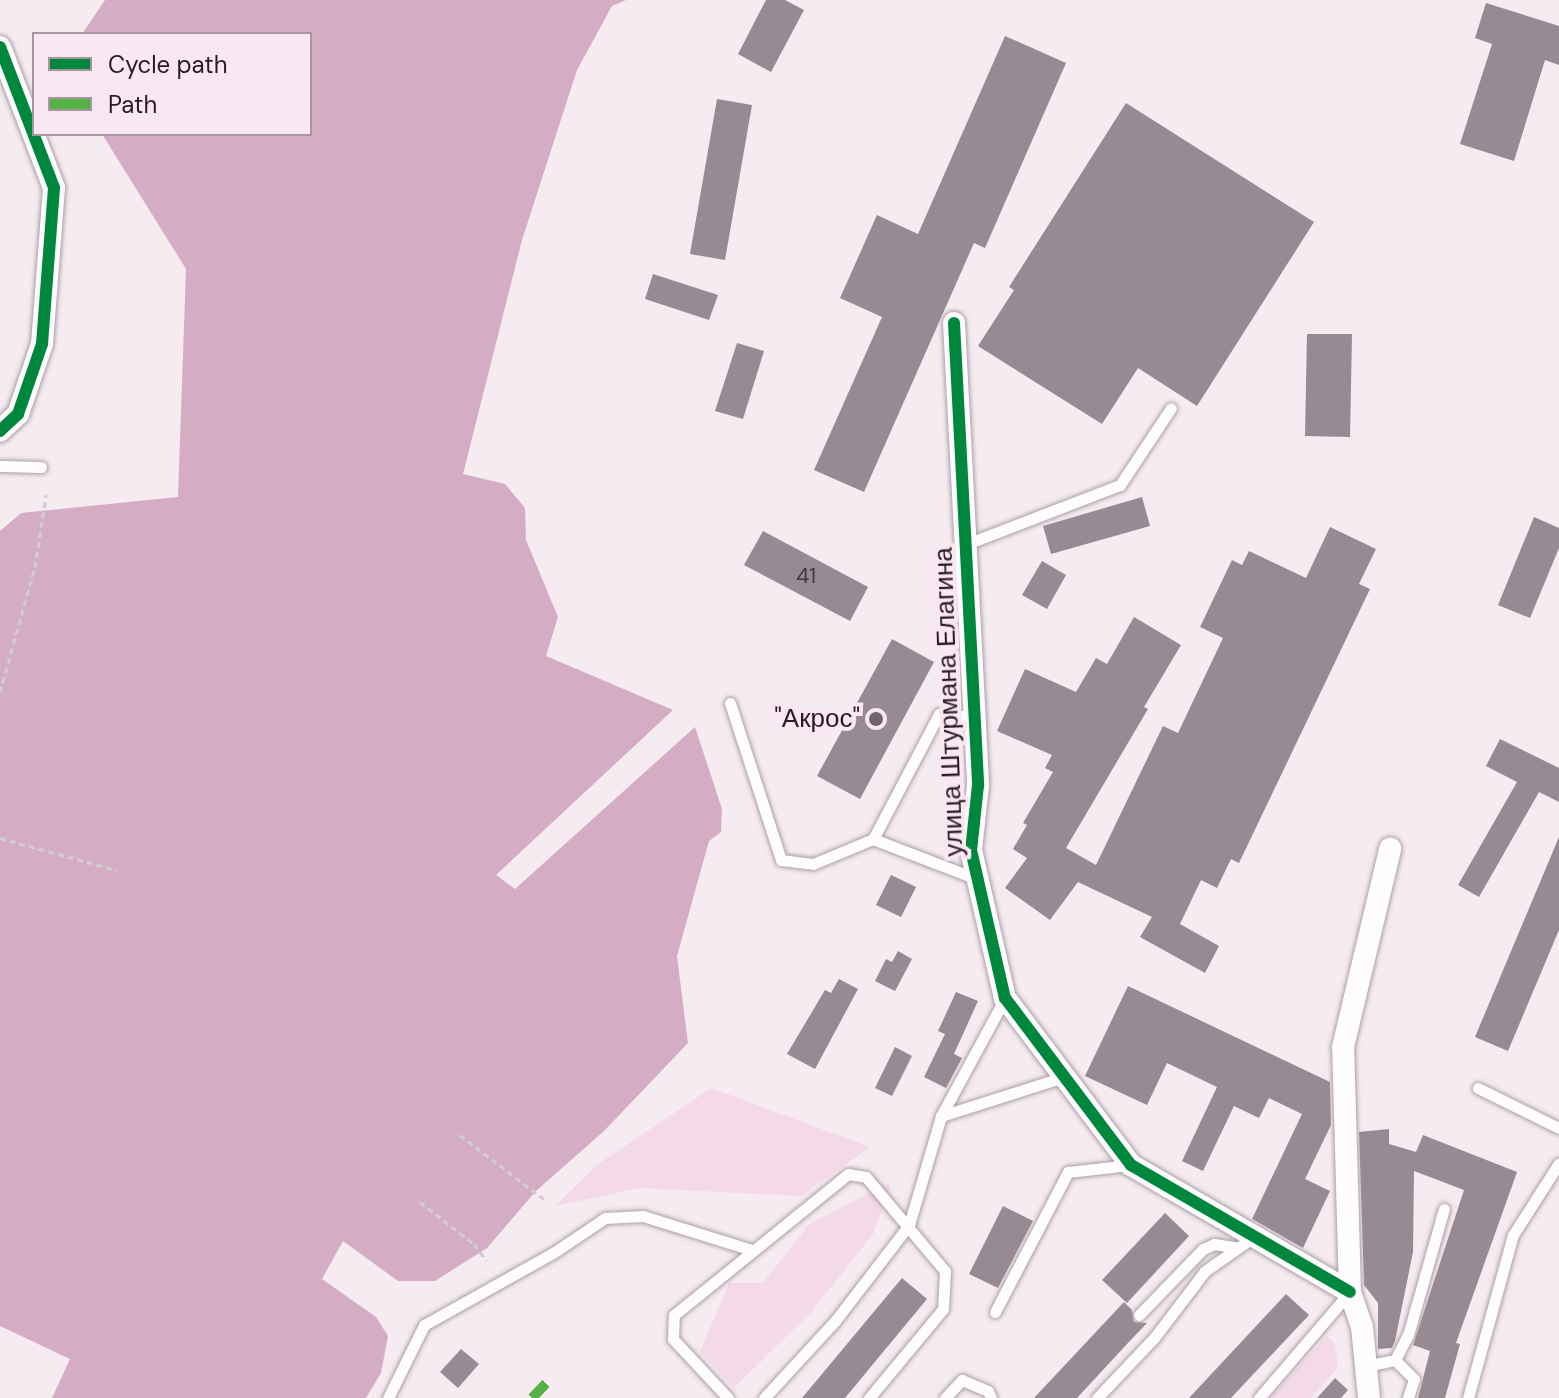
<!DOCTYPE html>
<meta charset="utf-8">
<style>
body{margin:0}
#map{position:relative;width:1559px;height:1398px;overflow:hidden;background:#f6ebf1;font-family:"DM Sans",sans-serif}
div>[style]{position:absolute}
.green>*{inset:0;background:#f4d9e8}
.water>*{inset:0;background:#d4adc4}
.building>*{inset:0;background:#978a92}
.path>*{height:3px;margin-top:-1.5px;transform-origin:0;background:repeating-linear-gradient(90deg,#d1cdd0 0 6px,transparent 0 10px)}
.roads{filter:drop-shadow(0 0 2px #aba0a6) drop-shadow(0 0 2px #aba0a6)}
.lane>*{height:11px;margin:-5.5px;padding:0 5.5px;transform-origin:5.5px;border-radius:5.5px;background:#fefcfd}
.street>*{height:22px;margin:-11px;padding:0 11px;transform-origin:11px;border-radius:11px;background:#fefcfd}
.quiet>*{height:10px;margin-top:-5px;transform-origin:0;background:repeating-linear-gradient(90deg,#56b145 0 20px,transparent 0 30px)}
.cycleway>*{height:12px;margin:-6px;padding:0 6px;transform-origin:6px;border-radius:6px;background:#00873e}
.dots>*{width:22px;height:22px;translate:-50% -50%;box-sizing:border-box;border:4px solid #fbe7f2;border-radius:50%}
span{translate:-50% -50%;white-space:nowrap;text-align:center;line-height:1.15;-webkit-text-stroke:8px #fbe7f2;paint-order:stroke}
.number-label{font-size:22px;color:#44383f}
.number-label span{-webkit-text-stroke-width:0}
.street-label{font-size:26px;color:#281c23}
.poi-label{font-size:26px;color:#281c23}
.right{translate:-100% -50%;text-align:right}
.legend{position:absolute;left:32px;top:32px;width:280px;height:104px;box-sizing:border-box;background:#fbe7f2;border:2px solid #a7969f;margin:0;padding:10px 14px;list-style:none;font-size:24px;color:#281c23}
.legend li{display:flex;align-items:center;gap:16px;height:40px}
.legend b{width:40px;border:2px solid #a7969f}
</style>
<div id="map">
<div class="green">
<div style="clip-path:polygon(711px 1088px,870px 1147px,801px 1196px,640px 1188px,555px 1206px,597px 1165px)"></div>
<div style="clip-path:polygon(892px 1182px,873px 1234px,812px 1311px,734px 1388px,700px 1352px,729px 1283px,763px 1283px,809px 1224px)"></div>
<div style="clip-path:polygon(1327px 1336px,1335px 1344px,1338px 1367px,1311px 1398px,1270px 1398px)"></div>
</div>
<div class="water">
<div style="clip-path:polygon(105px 0,626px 0,612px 6px,577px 70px,522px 240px,463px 474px,505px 484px,525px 508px,526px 540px,558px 617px,546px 656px,673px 710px,496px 875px,515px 889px,695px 727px,722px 809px,721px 832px,709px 841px,677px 956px,688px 1043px,604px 1131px,536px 1191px,487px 1248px,435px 1281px,398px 1281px,343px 1241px,322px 1279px,376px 1317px,388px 1336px,381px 1373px,366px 1398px,52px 1398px,70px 1359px,0 1326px,0 531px,21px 513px,178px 497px,186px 269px,102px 134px,310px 134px,310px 34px,82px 34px)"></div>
</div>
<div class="building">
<div style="clip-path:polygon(766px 0,785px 0,804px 10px,771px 72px,738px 54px)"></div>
<div style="clip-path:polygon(1486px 3px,1559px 26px,1559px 65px,1545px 60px,1514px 161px,1460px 144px,1492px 44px,1475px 38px)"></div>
<div style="clip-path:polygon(1005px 36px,1066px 63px,985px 248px,974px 243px,864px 492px,814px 470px,882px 317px,840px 298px,877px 215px,918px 234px)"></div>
<div style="clip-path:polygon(717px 99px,752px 105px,725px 260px,690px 254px)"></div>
<div style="clip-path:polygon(1126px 103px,1314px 222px,1197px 406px,1138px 368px,1102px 424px,978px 346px,1014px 290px,1009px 287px)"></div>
<div style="clip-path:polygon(653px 274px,718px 295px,709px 320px,645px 299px)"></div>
<div style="clip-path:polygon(1307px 334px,1352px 334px,1350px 437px,1305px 436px)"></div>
<div style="clip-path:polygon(737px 343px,764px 351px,743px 419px,715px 411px)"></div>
<div style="clip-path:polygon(1142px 497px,1150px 526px,1051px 554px,1043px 526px)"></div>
<div style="clip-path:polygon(1534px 517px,1559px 528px,1559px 548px,1530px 618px,1498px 605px)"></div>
<div style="clip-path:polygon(1330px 527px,1376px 549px,1359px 584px,1370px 589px,1239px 863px,1231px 859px,1217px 888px,1201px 880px,1180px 924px,1219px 946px,1205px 973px,1140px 937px,1152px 917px,1078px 882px,1050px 920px,1005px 888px,1027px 858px,1013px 849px,1027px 825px,1023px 823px,1053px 772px,1045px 768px,1052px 755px,997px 731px,1025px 669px,1076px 692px,1096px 658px,1107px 664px,1134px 617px,1181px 645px,1144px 707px,1148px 709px,1066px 848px,1096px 865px,1163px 726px,1178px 733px,1223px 638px,1200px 627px,1232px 560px,1242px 565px,1249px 551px,1306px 578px)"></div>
<div style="clip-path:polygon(763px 531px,868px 587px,850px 621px,744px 565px)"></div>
<div style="clip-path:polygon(1042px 561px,1066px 575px,1047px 609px,1022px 595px)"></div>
<div style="clip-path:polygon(892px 639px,934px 662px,860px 799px,817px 776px)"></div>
<div style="clip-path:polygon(1500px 739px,1559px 768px,1559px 802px,1539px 792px,1479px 897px,1458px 885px,1517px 782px,1486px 766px)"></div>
<div style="clip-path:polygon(1559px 837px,1559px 930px,1508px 1051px,1475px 1037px)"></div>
<div style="clip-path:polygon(891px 875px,916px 887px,901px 917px,876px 905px)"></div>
<div style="clip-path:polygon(898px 951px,912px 959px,895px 991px,875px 981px,886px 959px,892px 962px)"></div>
<div style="clip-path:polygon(839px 979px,858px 989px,815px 1069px,787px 1054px,825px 990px,831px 993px)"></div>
<div style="clip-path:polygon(1128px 986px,1330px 1082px,1331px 1125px,1305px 1179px,1330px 1191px,1303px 1248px,1252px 1219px,1302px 1114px,1269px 1098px,1259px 1118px,1234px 1106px,1203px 1171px,1182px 1161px,1217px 1087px,1167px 1063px,1147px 1105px,1085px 1076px)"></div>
<div style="clip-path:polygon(956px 992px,978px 1001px,954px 1054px,962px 1058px,946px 1088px,924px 1077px,945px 1034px,938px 1031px)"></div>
<div style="clip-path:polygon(895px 1047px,912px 1056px,892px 1096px,875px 1088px)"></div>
<div style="clip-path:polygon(1389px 1129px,1389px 1144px,1416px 1152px,1423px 1135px,1517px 1172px,1456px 1343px,1460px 1344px,1445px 1398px,1418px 1398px,1430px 1351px,1413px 1345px,1464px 1190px,1414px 1171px,1413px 1252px,1395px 1341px,1392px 1348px,1378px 1349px,1378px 1303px,1364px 1285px,1359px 1132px)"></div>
<div style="clip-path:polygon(1003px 1206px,1033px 1221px,998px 1288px,969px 1274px)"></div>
<div style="clip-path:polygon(1165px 1213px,1189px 1236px,1127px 1303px,1102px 1280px)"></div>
<div style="clip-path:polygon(902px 1278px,927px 1299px,845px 1398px,802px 1398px)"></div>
<div style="clip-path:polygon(1286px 1294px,1309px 1315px,1231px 1398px,1189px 1398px)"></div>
<div style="clip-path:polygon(1124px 1302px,1132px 1310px,1134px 1322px,1147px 1323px,1127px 1344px,1077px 1398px,1034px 1398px)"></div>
<div style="clip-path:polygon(461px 1349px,479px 1364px,458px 1388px,440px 1372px)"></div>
<div style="clip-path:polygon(1335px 1378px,1348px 1390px,1341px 1398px,1317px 1398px)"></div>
</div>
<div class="path">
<div style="left:0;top:692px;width:130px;rotate:-74.4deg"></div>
<div style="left:35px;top:567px;width:73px;rotate:-81.3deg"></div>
<div style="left:0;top:838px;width:121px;rotate:15.3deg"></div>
<div style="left:460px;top:1135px;width:106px;rotate:37.3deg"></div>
<div style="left:420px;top:1202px;width:68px;rotate:37.9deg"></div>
<div style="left:474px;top:1244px;width:21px;rotate:53deg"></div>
</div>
<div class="roads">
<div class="lane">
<div style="left:0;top:466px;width:41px;rotate:1.4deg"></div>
<div style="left:967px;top:544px;width:164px;rotate:-21.1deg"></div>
<div style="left:1120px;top:485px;width:92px;rotate:-56.5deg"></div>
<div style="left:730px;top:703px;width:165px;rotate:72deg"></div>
<div style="left:781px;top:860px;width:32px;rotate:7deg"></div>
<div style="left:813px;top:864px;width:65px;rotate:-22.6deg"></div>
<div style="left:974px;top:717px;width:35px;rotate:-175deg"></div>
<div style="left:939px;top:714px;width:141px;rotate:117.8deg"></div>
<div style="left:873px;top:839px;width:111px;rotate:21deg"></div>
<div style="left:1478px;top:1088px;width:90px;rotate:26.3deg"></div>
<div style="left:941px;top:1116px;width:129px;rotate:-17.6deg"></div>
<div style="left:995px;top:1312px;width:158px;rotate:-62.5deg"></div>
<div style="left:1068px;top:1172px;width:62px;rotate:-6.4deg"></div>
<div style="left:1139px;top:1315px;width:92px;rotate:-45.9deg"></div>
<div style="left:1203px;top:1249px;width:12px;rotate:-24deg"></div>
<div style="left:1214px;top:1244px;width:24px;rotate:9deg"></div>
<div style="left:1395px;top:1360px;width:27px;rotate:45deg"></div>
<div style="left:1414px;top:1379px;width:20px;rotate:108deg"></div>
<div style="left:1366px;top:1366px;width:30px;rotate:-12deg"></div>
<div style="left:1395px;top:1360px;width:28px;rotate:-63deg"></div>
<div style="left:1408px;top:1335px;width:131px;rotate:-74.1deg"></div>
<div style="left:388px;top:1398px;width:81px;rotate:-63.7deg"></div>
<div style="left:424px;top:1325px;width:148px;rotate:-29.2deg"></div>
<div style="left:553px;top:1253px;width:63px;rotate:-33.9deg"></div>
<div style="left:605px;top:1218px;width:38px;rotate:-3deg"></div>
<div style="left:643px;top:1216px;width:114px;rotate:17.3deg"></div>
<div style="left:728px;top:1398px;width:81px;rotate:-133deg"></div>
<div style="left:673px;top:1339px;width:24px;rotate:-88deg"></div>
<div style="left:674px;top:1315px;width:224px;rotate:-39deg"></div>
<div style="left:848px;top:1174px;width:18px;rotate:9deg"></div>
<div style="left:866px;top:1177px;width:123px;rotate:50deg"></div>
<div style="left:945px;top:1271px;width:38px;rotate:93deg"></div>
<div style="left:943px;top:1309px;width:116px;rotate:129.7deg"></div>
<div style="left:764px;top:1398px;width:105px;rotate:-47.3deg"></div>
<div style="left:835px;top:1321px;width:121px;rotate:-52.4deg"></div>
<div style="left:909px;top:1225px;width:114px;rotate:-73.6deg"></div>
<div style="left:941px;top:1116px;width:134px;rotate:-61.5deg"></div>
<div style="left:945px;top:1398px;width:25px;rotate:-47deg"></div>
<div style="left:962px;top:1380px;width:28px;rotate:23deg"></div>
<div style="left:988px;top:1391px;width:8px;rotate:67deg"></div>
<div style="left:1097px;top:1398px;width:83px;rotate:-46.5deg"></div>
<div style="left:1154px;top:1338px;width:84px;rotate:-52.7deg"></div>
<div style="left:1205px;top:1271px;width:57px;rotate:-35.1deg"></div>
<div style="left:1259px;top:1398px;width:140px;rotate:-49.4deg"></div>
<div style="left:1468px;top:1398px;width:169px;rotate:-74.6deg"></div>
<div style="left:1513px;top:1235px;width:85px;rotate:-57.4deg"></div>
</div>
<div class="street">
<div style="left:0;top:47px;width:151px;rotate:69deg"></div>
<div style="left:54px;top:188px;width:156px;rotate:94.4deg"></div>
<div style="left:42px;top:344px;width:74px;rotate:108.9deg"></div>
<div style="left:18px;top:414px;width:25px;rotate:137deg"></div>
<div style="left:954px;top:323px;width:463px;rotate:87deg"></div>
<div style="left:978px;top:785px;width:65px;rotate:96.1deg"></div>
<div style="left:971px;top:850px;width:152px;rotate:77.1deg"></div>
<div style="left:1005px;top:998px;width:209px;rotate:53deg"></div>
<div style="left:1131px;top:1165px;width:253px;rotate:30.1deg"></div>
<div style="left:1369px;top:1398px;width:71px;rotate:-95.6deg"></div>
<div style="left:1362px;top:1327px;width:37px;rotate:-109deg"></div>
<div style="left:1350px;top:1292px;width:245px;rotate:-91.6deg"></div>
<div style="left:1343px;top:1047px;width:204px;rotate:-76.6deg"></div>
</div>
</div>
<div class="quiet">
<div style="left:532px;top:1398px;width:29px;rotate:-46deg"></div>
</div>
<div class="cycleway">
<div style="left:0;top:47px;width:151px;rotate:69deg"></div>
<div style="left:54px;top:188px;width:156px;rotate:94.4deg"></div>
<div style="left:42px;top:344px;width:74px;rotate:108.9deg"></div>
<div style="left:18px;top:414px;width:25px;rotate:137deg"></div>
<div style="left:954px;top:323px;width:463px;rotate:87deg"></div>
<div style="left:978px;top:785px;width:65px;rotate:96.1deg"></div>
<div style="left:971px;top:850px;width:152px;rotate:77.1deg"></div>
<div style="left:1005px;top:998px;width:209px;rotate:53deg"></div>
<div style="left:1131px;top:1165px;width:253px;rotate:30.1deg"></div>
</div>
<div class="dots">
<div style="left:876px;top:719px;background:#70646b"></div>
</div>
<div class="number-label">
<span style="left:806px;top:576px">41</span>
</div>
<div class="street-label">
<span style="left:949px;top:702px;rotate:-92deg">улица Штурмана Елагина</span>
</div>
<div class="poi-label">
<span class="right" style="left:860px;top:719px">"Акрос"</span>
</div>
<ul class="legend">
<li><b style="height:10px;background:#00873e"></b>Cycle path</li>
<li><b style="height:10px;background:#56b145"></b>Path</li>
</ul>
</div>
